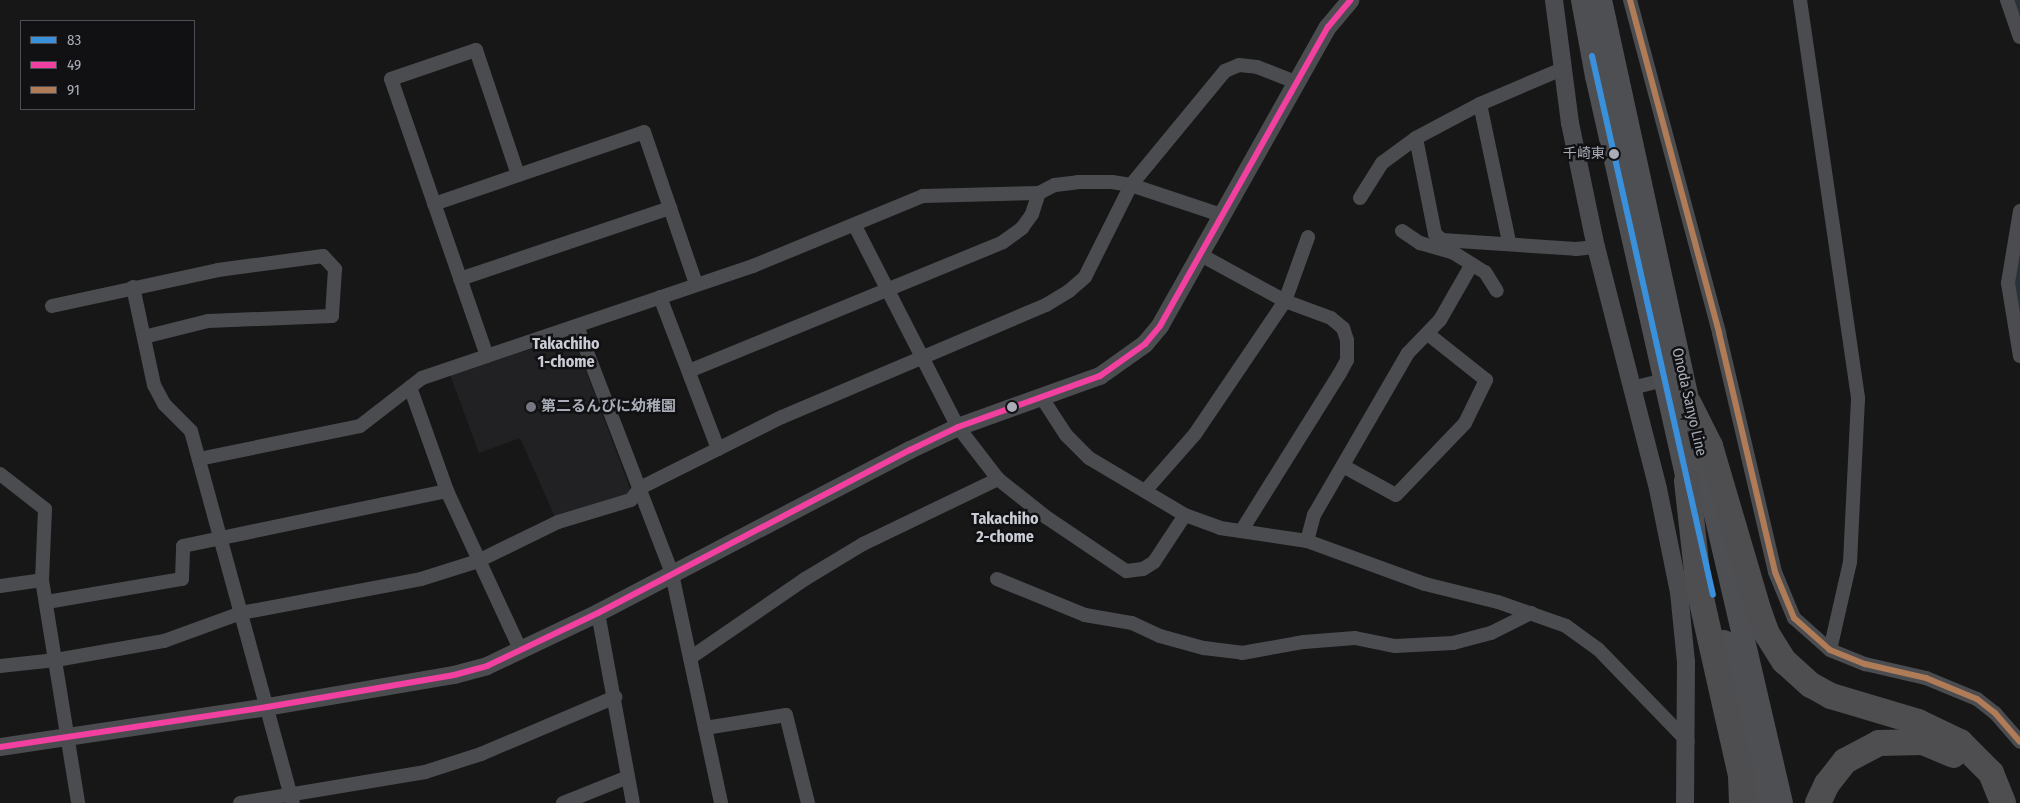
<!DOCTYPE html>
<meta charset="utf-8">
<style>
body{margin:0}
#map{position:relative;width:2020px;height:803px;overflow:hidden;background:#171717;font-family:"Fira Sans Condensed","Noto Sans JP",sans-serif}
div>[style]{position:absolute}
.built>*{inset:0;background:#212123}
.river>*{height:26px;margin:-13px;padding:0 13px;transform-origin:13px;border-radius:13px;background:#2a3239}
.minor>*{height:14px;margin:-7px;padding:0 7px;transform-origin:7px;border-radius:7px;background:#4b4c50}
.tertiary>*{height:18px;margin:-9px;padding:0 9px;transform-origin:9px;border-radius:9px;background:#4b4c50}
.primary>*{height:22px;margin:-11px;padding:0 11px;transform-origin:11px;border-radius:11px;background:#4d4f52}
.motorway>*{height:26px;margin:-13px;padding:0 13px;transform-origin:13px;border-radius:13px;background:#4e4e51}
.bus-1>*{height:6px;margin:-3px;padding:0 3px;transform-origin:3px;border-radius:3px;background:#3a90db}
.bus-2>*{height:6px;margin:-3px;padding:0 3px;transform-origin:3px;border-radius:3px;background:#f240a1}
.bus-3>*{height:6px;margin:-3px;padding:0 3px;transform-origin:3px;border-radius:3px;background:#b07c57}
.dots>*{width:14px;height:14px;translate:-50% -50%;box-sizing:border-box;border:2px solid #111113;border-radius:50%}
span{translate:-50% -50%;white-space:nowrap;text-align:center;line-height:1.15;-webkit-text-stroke:5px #111113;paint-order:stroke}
.bus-label{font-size:14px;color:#a8adb8}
.right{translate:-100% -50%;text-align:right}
.street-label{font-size:15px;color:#a8adb8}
.poi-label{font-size:15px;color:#a8adb8;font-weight:700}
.left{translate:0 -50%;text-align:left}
.neighbourhood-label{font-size:16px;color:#c9ccd4;font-weight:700}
.legend{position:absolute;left:20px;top:20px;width:175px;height:90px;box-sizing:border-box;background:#111113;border:1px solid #4d4f55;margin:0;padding:6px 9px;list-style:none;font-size:15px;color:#a8adb8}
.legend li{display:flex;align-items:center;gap:10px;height:25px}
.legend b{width:25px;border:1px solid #4d4f55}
</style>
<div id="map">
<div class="built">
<div style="clip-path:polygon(566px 338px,575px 342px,630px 488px,629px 494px,555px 517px,520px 438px,479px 453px,450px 375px)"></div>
</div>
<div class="river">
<div style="left:2020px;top:0;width:1px;rotate:90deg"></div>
<div style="left:2020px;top:255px;width:44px;rotate:90deg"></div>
</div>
<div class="minor">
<div style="left:1630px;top:0;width:345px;rotate:75deg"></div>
<div style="left:1719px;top:333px;width:245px;rotate:76.8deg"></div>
<div style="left:1775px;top:572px;width:50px;rotate:67.6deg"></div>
<div style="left:1794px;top:618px;width:48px;rotate:41.6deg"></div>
<div style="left:1830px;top:650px;width:38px;rotate:22deg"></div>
<div style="left:1865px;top:664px;width:63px;rotate:12.9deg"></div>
<div style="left:1926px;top:678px;width:55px;rotate:22.4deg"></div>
<div style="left:1977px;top:699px;width:23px;rotate:38deg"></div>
<div style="left:1995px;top:713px;width:38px;rotate:49deg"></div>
<div style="left:1800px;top:0;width:403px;rotate:81.7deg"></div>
<div style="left:1858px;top:399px;width:163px;rotate:92.8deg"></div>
<div style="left:1850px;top:562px;width:90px;rotate:102.8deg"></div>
<div style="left:2007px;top:0;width:39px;rotate:71deg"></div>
<div style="left:1480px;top:104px;width:141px;rotate:78.1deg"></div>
<div style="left:1416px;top:138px;width:98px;rotate:78.8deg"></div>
<div style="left:1435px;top:234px;width:9px;rotate:41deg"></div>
<div style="left:1442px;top:240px;width:134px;rotate:3.8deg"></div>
<div style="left:1576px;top:249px;width:20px;rotate:-6deg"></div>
<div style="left:1360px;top:198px;width:41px;rotate:-57.8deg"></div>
<div style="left:1382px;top:163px;width:42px;rotate:-36.3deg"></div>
<div style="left:1416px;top:138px;width:72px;rotate:-28deg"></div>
<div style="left:1480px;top:104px;width:89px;rotate:-23.1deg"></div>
<div style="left:434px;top:204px;width:222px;rotate:-18.9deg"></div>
<div style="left:644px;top:132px;width:161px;rotate:71.1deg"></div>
<div style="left:2020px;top:211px;width:73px;rotate:99.5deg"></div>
<div style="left:2008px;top:283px;width:74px;rotate:80.7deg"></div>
<div style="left:855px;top:226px;width:226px;rotate:62.9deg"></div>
<div style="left:958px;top:427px;width:66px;rotate:52.4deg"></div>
<div style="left:998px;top:479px;width:61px;rotate:38.4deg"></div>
<div style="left:1046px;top:517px;width:97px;rotate:34deg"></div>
<div style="left:1126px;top:571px;width:17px;rotate:-7deg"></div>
<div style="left:1143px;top:569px;width:13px;rotate:-32deg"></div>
<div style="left:1154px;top:562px;width:56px;rotate:-56.6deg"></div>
<div style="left:1402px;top:231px;width:22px;rotate:34deg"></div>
<div style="left:1420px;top:243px;width:35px;rotate:16deg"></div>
<div style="left:1454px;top:253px;width:36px;rotate:32deg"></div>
<div style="left:1485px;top:272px;width:22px;rotate:58deg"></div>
<div style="left:1201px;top:255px;width:96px;rotate:28.7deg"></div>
<div style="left:1285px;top:301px;width:49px;rotate:20.3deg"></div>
<div style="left:1331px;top:318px;width:16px;rotate:40deg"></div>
<div style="left:1343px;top:328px;width:13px;rotate:72deg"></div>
<div style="left:1347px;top:340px;width:20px;rotate:90deg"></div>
<div style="left:1347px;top:360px;width:15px;rotate:118deg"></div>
<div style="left:1340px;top:373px;width:185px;rotate:122deg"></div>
<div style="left:460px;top:279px;width:222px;rotate:-18.7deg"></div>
<div style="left:133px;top:287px;width:100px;rotate:77.9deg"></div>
<div style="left:154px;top:385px;width:21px;rotate:62deg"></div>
<div style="left:164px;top:404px;width:38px;rotate:45deg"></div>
<div style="left:191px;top:431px;width:386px;rotate:74.7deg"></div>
<div style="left:660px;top:297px;width:163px;rotate:69.1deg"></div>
<div style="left:52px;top:306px;width:170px;rotate:-12.2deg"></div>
<div style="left:218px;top:270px;width:106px;rotate:-7.6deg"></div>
<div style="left:323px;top:256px;width:18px;rotate:47deg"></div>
<div style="left:335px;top:269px;width:47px;rotate:93.7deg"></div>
<div style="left:332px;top:316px;width:124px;rotate:177.7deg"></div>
<div style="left:208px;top:321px;width:66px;rotate:166deg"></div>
<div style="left:577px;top:326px;width:266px;rotate:69deg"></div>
<div style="left:672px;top:574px;width:234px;rotate:77.9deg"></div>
<div style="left:487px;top:356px;width:293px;rotate:-109.1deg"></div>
<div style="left:391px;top:79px;width:90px;rotate:-18.8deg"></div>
<div style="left:476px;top:50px;width:132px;rotate:71.4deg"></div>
<div style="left:689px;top:371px;width:339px;rotate:-22.3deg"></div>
<div style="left:1003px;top:242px;width:24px;rotate:-36deg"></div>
<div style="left:1022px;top:228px;width:17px;rotate:-54deg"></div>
<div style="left:1032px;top:214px;width:22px;rotate:-72deg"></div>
<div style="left:410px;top:387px;width:110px;rotate:70.4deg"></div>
<div style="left:447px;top:491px;width:176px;rotate:65.2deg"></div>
<div style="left:1632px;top:388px;width:33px;rotate:-14deg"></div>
<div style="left:1042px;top:398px;width:44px;rotate:57deg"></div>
<div style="left:1066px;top:435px;width:33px;rotate:45deg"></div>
<div style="left:1089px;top:458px;width:112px;rotate:30.7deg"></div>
<div style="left:1185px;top:515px;width:37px;rotate:20deg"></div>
<div style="left:1220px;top:528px;width:88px;rotate:8.5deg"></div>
<div style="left:1307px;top:541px;width:126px;rotate:20deg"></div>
<div style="left:1425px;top:584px;width:75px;rotate:13.9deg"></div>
<div style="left:1498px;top:602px;width:72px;rotate:19.4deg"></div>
<div style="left:1566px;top:626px;width:39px;rotate:36deg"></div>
<div style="left:1598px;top:649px;width:129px;rotate:45.9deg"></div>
<div style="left:199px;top:459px;width:164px;rotate:-11.6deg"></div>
<div style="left:360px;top:426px;width:78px;rotate:-37.7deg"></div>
<div style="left:422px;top:378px;width:349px;rotate:-18.7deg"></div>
<div style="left:753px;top:266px;width:184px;rotate:-22.4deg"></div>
<div style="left:923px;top:196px;width:116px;rotate:-1.5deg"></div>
<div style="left:1039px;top:193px;width:18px;rotate:-27deg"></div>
<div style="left:1055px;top:185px;width:23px;rotate:-7deg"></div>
<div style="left:1078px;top:182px;width:34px"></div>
<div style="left:1112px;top:182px;width:19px;rotate:9deg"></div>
<div style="left:1131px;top:185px;width:95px;rotate:18.4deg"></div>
<div style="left:1343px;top:466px;width:60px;rotate:28.7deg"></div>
<div style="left:1396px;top:495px;width:100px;rotate:-46.2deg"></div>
<div style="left:1465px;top:423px;width:48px;rotate:-64deg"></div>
<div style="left:1486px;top:380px;width:74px;rotate:-141.6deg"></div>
<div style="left:0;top:474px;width:57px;rotate:37.9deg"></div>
<div style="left:45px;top:509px;width:71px;rotate:92.4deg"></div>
<div style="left:42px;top:580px;width:226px;rotate:80.8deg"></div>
<div style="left:1145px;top:491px;width:76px;rotate:-48.7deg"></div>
<div style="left:1195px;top:434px;width:161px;rotate:-55.9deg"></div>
<div style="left:1285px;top:301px;width:68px;rotate:-70.2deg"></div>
<div style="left:1307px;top:541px;width:27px;rotate:-75deg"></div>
<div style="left:1314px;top:515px;width:187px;rotate:-59.9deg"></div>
<div style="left:1408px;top:353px;width:46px;rotate:-45.9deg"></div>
<div style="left:1440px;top:320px;width:64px;rotate:-60.3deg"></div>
<div style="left:997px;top:579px;width:95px;rotate:22.2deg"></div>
<div style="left:1085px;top:615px;width:48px;rotate:9.7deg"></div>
<div style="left:1132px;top:623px;width:31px;rotate:25deg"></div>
<div style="left:1160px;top:636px;width:46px;rotate:15.3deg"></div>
<div style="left:1204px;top:648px;width:38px;rotate:7deg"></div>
<div style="left:1242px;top:653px;width:63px;rotate:-10.1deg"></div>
<div style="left:1304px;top:642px;width:51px;rotate:-4.5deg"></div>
<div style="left:1355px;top:638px;width:41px;rotate:11.3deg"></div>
<div style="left:1395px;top:646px;width:58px;rotate:-3deg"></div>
<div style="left:1453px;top:643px;width:39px;rotate:-15deg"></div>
<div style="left:1491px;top:633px;width:45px;rotate:-26.6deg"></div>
<div style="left:0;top:586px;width:42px;rotate:-8.1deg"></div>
<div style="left:47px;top:602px;width:137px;rotate:-9.7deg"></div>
<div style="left:182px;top:579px;width:33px;rotate:-88deg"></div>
<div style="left:183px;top:546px;width:270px;rotate:-11.8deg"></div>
<div style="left:598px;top:613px;width:193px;rotate:79.6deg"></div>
<div style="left:690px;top:658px;width:140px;rotate:-34.5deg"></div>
<div style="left:805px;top:579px;width:68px;rotate:-31.1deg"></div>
<div style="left:863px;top:544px;width:150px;rotate:-25.7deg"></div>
<div style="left:0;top:666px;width:56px;rotate:-6.1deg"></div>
<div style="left:56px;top:660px;width:110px;rotate:-10deg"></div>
<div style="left:164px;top:641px;width:82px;rotate:-20deg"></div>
<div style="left:241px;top:613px;width:183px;rotate:-10.7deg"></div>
<div style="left:421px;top:579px;width:60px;rotate:-17.5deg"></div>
<div style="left:478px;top:561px;width:89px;rotate:-26deg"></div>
<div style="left:558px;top:522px;width:76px;rotate:-16.8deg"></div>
<div style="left:631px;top:500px;width:15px;rotate:-53deg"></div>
<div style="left:640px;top:488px;width:159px;rotate:-26.6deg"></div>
<div style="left:782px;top:417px;width:287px;rotate:-23deg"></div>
<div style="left:1046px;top:305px;width:27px;rotate:-31deg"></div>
<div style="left:1069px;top:291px;width:21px;rotate:-41deg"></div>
<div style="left:1085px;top:277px;width:103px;rotate:-63.4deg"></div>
<div style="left:1131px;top:185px;width:148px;rotate:-50.5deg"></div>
<div style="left:1225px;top:71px;width:15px;rotate:-23deg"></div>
<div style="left:1239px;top:65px;width:18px;rotate:6deg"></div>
<div style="left:1257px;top:67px;width:44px;rotate:21.3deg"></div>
<div style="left:705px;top:728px;width:82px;rotate:-9.1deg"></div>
<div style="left:786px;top:715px;width:91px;rotate:76deg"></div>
<div style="left:240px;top:803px;width:188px;rotate:-9.5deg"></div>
<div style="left:425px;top:772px;width:59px;rotate:-17.8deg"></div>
<div style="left:481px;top:754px;width:146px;rotate:-23deg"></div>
<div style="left:563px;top:803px;width:70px;rotate:-21.8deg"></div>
</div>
<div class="tertiary">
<div style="left:1554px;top:0;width:124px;rotate:82.6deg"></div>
<div style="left:1570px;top:123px;width:127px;rotate:78.2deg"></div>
<div style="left:1596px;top:247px;width:250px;rotate:75.6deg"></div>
<div style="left:1658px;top:489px;width:105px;rotate:78.5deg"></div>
<div style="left:1679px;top:592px;width:70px;rotate:84.3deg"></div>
<div style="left:1686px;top:662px;width:141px;rotate:90.4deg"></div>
<div style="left:0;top:747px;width:270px;rotate:-8.5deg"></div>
<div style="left:267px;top:707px;width:190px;rotate:-9.7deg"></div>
<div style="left:454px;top:675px;width:34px;rotate:-15deg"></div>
<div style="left:487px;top:666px;width:123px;rotate:-25.5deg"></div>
<div style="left:598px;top:613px;width:352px;rotate:-27.6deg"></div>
<div style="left:910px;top:450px;width:53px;rotate:-25.6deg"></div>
<div style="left:958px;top:427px;width:151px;rotate:-19.8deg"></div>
<div style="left:1100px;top:376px;width:55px;rotate:-35.4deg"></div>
<div style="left:1145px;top:344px;width:23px;rotate:-50deg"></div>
<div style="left:1160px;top:326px;width:343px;rotate:-60.7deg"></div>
<div style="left:1328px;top:27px;width:35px;rotate:-50deg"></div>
</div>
<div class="primary">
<div style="left:1582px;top:0;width:77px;rotate:79.6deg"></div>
<div style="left:1596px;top:76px;width:433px;rotate:77.3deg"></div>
<div style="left:1601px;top:0;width:432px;rotate:77.7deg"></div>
<div style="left:1701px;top:455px;width:357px;rotate:76.9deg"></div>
<div style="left:1724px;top:641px;width:167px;rotate:76.5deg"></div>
</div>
<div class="motorway">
<div style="left:1689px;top:404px;width:47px;rotate:63.4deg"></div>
<div style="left:1710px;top:446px;width:173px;rotate:73.6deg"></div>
<div style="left:1759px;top:612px;width:23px;rotate:70deg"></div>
<div style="left:1767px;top:634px;width:32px;rotate:58deg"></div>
<div style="left:1784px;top:661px;width:36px;rotate:42deg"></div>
<div style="left:1811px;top:685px;width:23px;rotate:29deg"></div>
<div style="left:1831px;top:696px;width:91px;rotate:16.6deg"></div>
<div style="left:1918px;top:722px;width:47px;rotate:25.5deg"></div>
<div style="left:1960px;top:742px;width:44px;rotate:45deg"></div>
<div style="left:1991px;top:773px;width:32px;rotate:68deg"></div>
<div style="left:1687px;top:481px;width:109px;rotate:83.7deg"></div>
<div style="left:1699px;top:589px;width:191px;rotate:77.3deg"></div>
<div style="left:1741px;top:775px;width:28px;rotate:88deg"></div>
<div style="left:1818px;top:803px;width:21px;rotate:-65deg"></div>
<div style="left:1827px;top:784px;width:29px;rotate:-52deg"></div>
<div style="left:1845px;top:761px;width:38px;rotate:-28deg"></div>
<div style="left:1879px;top:743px;width:44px;rotate:-1.3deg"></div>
<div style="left:1923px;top:742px;width:33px;rotate:23deg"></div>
</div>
<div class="bus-1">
<div style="left:1592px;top:56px;width:552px;rotate:77.35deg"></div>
</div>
<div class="bus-2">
<div style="left:0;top:747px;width:270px;rotate:-8.5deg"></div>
<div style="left:267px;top:707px;width:190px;rotate:-9.7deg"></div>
<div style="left:454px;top:675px;width:34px;rotate:-15deg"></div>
<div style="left:487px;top:666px;width:123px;rotate:-25.5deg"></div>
<div style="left:598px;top:613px;width:352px;rotate:-27.6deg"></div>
<div style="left:910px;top:450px;width:53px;rotate:-25.6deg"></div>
<div style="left:958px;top:427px;width:151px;rotate:-19.8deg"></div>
<div style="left:1100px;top:376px;width:55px;rotate:-35.4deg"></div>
<div style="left:1145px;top:344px;width:23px;rotate:-50deg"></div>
<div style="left:1160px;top:326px;width:343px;rotate:-60.7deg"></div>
<div style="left:1328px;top:27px;width:35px;rotate:-50deg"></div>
</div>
<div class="bus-3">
<div style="left:1630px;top:0;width:345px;rotate:75deg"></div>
<div style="left:1719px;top:333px;width:245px;rotate:76.8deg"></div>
<div style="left:1775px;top:572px;width:50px;rotate:67.6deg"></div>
<div style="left:1794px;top:618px;width:48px;rotate:41.6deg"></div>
<div style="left:1830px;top:650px;width:38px;rotate:22deg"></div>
<div style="left:1865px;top:664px;width:63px;rotate:12.9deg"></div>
<div style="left:1926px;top:678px;width:55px;rotate:22.4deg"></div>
<div style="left:1977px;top:699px;width:23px;rotate:38deg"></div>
<div style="left:1995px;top:713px;width:38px;rotate:49deg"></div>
</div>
<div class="dots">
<div style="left:1614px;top:154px;background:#a8adb8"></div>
<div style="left:531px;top:407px;background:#757880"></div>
<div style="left:1012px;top:407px;background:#a8adb8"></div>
</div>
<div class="bus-label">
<span class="right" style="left:1605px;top:154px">千崎東</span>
</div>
<div class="street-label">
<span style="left:1689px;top:402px;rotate:77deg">Onoda Sanyo Line</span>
</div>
<div class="poi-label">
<span class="left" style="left:541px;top:407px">第二るんびに幼稚園</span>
</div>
<div class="neighbourhood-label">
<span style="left:566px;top:353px">Takachiho<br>1-chome</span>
<span style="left:1005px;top:528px">Takachiho<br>2-chome</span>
</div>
<ul class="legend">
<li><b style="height:6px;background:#3a90db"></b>83</li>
<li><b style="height:6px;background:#f240a1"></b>49</li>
<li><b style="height:6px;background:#b07c57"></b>91</li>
</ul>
</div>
